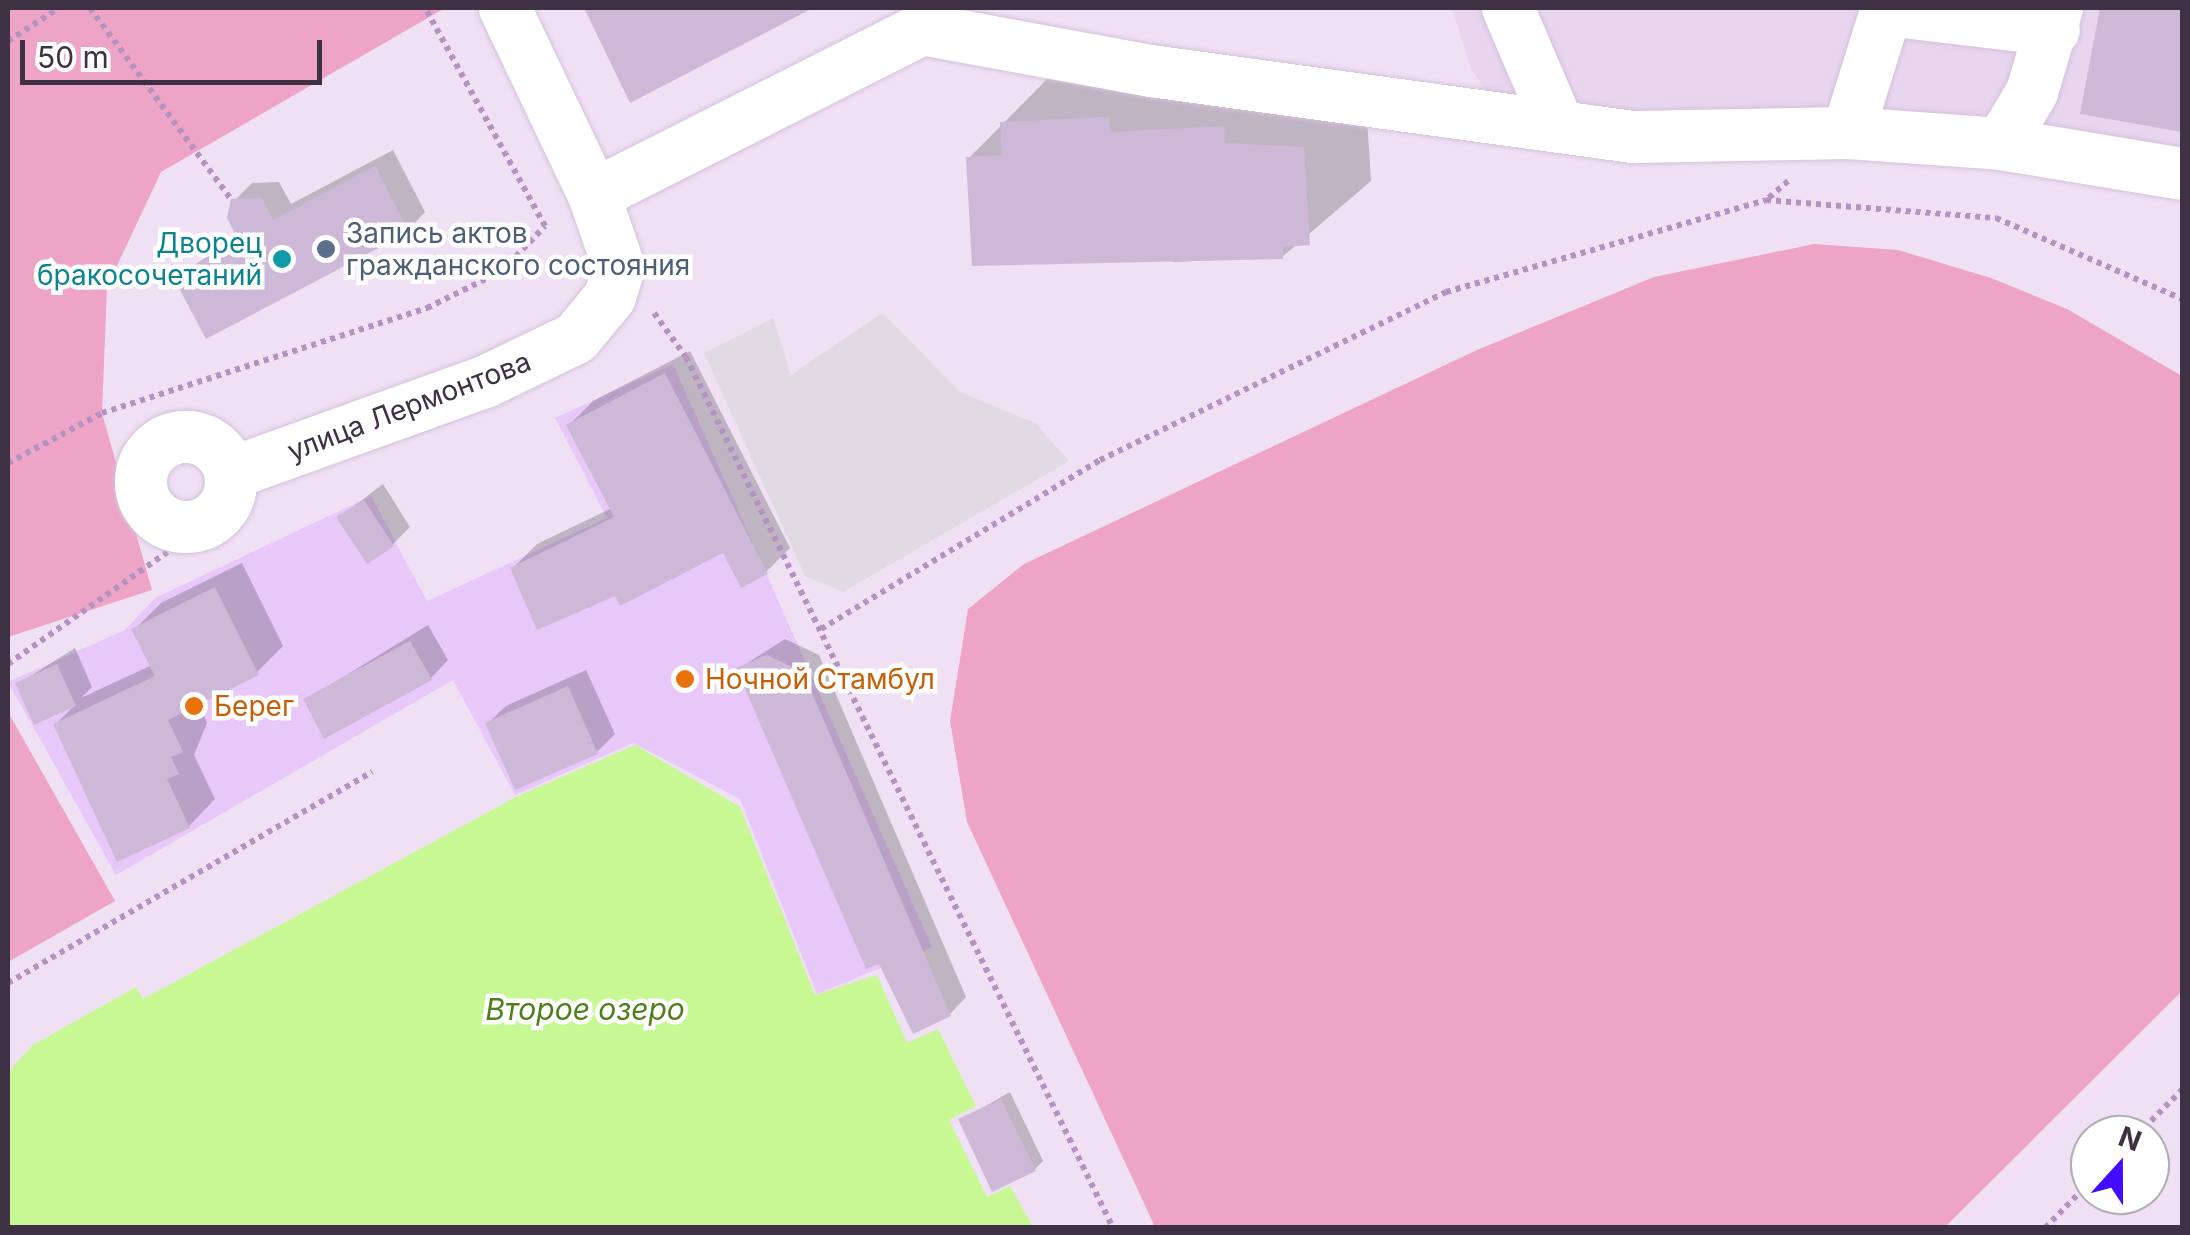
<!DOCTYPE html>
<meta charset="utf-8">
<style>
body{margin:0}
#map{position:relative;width:2190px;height:1235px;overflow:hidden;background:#efe1f3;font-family:Inter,sans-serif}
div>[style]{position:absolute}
.residential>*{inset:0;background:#e8d5ee}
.commercial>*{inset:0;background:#e8c8f8}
.green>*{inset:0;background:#eda4c6}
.parking>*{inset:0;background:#e0dae2}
.water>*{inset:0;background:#c7f894}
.shadow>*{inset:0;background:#0003}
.building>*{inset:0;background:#ceb8d8}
.path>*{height:6px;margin-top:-3px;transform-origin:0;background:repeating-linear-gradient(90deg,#b592c2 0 5px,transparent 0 10px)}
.roads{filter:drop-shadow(0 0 2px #d5c0dd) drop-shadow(0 0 2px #d5c0dd)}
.minor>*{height:52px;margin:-26px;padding:0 26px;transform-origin:26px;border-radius:26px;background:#fff}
.minor>.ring{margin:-26px;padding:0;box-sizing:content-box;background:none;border:52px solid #fff;border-radius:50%}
.dots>*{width:28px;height:28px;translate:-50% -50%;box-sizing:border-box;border:5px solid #fff;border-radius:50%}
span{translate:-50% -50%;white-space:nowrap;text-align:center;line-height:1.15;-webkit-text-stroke:9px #fff;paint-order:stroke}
.service-label{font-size:28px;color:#4e5e75}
.left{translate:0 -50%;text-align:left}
.culture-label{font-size:28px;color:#0d838f}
.right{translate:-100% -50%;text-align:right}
.street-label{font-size:28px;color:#3e3144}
.food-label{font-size:28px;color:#c56008}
.water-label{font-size:30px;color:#4d801b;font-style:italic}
.frame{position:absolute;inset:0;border:10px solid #3e3144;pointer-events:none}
.north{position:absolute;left:2070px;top:1115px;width:100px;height:100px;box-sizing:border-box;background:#fff;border:2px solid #b2adb4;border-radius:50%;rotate:21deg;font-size:28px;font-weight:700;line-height:40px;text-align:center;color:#3e3144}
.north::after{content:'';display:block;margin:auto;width:35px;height:45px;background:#430bff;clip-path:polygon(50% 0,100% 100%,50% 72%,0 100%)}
.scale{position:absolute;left:20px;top:40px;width:302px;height:45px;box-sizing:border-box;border:5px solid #3e3144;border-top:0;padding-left:12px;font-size:30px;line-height:35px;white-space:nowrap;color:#3e3144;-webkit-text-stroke:8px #fff;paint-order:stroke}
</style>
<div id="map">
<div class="residential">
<div style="clip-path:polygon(1452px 8px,2182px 8px,2182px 175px,1836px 153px,1615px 161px,1514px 132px,1471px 69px)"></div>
</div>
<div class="commercial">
<div style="clip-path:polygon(673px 364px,932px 947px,817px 994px,740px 799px,633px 743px,515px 795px,453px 680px,116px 875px,8px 682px,125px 630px,155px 598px,371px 496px,427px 601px,607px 518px,555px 418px)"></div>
</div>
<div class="green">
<div style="clip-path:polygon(8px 8px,445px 8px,161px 172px,107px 287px,102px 413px,152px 590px,8px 637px)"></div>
<div style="clip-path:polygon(1814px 244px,1898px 250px,1991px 278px,2067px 309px,2182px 376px,2182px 991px,1945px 1227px,1155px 1227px,967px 822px,950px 721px,968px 609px,1024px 564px,1477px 350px,1654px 277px)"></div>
<div style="clip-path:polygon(8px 712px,115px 901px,8px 962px)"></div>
</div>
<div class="parking">
<div style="clip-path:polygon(882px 313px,960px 392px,1035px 423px,1069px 461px,843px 592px,805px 576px,704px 353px,773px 318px,791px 375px)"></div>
</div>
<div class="water">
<div style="clip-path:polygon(635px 745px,740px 807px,815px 995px,877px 975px,907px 1043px,938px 1029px,976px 1106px,949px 1120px,987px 1197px,1010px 1186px,1033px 1227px,8px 1227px,8px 1072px,33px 1045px,136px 987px,143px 999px,516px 797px)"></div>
</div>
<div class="shadow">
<div style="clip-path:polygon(586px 8px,808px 8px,631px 99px)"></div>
<div style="clip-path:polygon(2102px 8px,2182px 8px,2182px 125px,2083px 112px)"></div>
<div style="clip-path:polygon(1064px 62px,1365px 86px,1371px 181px,1282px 257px,1173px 262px,1172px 253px,969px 158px)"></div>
<div style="clip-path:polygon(393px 150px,425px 212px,408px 230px,176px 277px,239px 236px,234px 201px,252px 183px,279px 182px,291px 204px)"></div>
<div style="clip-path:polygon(690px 351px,790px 548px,766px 572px,724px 550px,616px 593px,513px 568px,537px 544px,612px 508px,569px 425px,593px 401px)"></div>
<div style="clip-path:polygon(383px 484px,410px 527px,393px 544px,340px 517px)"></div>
<div style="clip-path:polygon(242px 563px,283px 646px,257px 672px,198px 702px,207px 723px,194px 755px,215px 799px,189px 826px,56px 724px,76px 704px,35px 721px,18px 684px,75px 648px,92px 687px,81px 698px,152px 665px,134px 630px,161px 603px)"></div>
<div style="clip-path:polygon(428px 625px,448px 660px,431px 678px,306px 700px)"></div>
<div style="clip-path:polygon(785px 639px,819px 655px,966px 997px,950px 1014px,738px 669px)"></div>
<div style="clip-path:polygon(586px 670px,615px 734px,597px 752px,488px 723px,506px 706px)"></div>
<div style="clip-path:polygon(1010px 1092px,1043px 1161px,1035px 1169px,961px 1120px)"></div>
</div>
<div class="building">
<div style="clip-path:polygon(584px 8px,813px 8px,630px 103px)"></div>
<div style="clip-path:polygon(2100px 8px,2182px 8px,2182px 132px,2080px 114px)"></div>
<div style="clip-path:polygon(1109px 117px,1110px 132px,1224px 126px,1225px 143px,1304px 147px,1310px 245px,1283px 247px,1283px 259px,972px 266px,966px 157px,1002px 155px,1000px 122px)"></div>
<div style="clip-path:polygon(375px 166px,409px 232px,206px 339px,173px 277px,239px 242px,227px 218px,231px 199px,262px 198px,273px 220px)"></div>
<div style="clip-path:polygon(665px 373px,768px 574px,741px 588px,723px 553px,620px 606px,615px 596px,537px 630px,510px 568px,614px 517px,566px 425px)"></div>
<div style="clip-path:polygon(364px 500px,394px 546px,367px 564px,336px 517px)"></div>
<div style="clip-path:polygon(215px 587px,259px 675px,168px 720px,183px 752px,171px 757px,179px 774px,167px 779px,190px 828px,117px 862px,53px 724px,155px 676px,131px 629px)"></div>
<div style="clip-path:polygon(410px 641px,432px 680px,324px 739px,303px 699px)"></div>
<div style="clip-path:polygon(767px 655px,803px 672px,951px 1016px,913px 1034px,879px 964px,866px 969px,736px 668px)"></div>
<div style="clip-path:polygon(57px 664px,76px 706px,34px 725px,15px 683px)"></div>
<div style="clip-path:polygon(568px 686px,598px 754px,515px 790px,485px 723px)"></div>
<div style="clip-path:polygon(1001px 1099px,1036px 1171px,992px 1192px,958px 1119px)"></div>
</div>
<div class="path">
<div style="left:90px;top:8px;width:237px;rotate:53.6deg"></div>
<div style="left:8px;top:41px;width:61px;rotate:-32.9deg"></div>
<div style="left:1788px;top:181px;width:29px;rotate:139deg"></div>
<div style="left:1766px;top:200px;width:231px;rotate:4.5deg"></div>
<div style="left:1996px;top:218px;width:203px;rotate:23.5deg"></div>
<div style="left:654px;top:313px;width:54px;rotate:54deg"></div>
<div style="left:686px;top:357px;width:970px;rotate:63.88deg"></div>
<div style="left:8px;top:463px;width:106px;rotate:-28deg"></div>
<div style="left:102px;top:413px;width:342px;rotate:-17.9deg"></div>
<div style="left:427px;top:308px;width:84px;rotate:-26.3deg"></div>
<div style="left:502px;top:271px;width:62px;rotate:-46.3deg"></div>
<div style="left:545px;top:226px;width:249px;rotate:-118.8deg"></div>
<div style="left:821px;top:629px;width:326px;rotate:-31.2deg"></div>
<div style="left:1100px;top:460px;width:385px;rotate:-25.9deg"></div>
<div style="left:1446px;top:292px;width:333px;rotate:-16deg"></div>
<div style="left:8px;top:664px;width:251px;rotate:-35.1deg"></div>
<div style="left:8px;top:983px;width:421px;rotate:-30.1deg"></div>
<div style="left:2137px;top:1135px;width:64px;rotate:-45deg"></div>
<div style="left:2045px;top:1228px;width:64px;rotate:-45.6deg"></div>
</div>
<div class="roads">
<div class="minor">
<div style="left:1508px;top:8px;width:127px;rotate:66.9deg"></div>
<div style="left:1887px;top:10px;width:168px;rotate:6.8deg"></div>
<div style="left:1848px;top:133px;width:131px;rotate:-72.7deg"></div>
<div style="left:2001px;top:144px;width:183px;rotate:9.4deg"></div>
<div style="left:594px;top:195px;width:368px;rotate:-26.8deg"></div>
<div style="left:922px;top:29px;width:233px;rotate:10.4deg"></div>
<div style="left:1151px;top:71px;width:487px;rotate:7.8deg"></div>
<div style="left:1634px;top:137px;width:214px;rotate:-1.1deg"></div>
<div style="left:1848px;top:133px;width:153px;rotate:4.1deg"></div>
<div style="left:2001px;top:144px;width:61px;rotate:-59.2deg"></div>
<div style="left:2032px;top:92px;width:88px;rotate:-73.4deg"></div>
<div class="ring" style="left:141px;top:437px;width:38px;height:38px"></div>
<div style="left:232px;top:473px;width:269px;rotate:-19.8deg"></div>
<div style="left:485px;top:382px;width:101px;rotate:-25.8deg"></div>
<div style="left:576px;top:338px;width:53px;rotate:-50.3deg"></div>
<div style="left:610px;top:297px;width:31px;rotate:-73deg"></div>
<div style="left:619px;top:267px;width:76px;rotate:-109.1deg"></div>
<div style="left:594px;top:195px;width:207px;rotate:-115.5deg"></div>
</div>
</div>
<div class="dots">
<div style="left:326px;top:249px;background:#5c6f8a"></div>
<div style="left:282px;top:259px;background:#0f9aa8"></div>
<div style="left:685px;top:679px;background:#e8710a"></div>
<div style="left:194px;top:706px;background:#e8710a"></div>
</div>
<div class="service-label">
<span class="left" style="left:346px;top:249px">Запись актов<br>гражданского состояния</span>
</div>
<div class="culture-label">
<span class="right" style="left:262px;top:259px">Дворец<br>бракосочетаний</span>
</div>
<div class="street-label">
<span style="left:409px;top:406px;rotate:-21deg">улица Лермонтова</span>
</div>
<div class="food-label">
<span class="left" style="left:705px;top:679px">Ночной Стамбул</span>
<span class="left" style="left:214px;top:706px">Берег</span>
</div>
<div class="water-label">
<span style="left:585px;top:1009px">Второе озеро</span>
</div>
<div class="frame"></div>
<div class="north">N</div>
<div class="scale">50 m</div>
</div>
